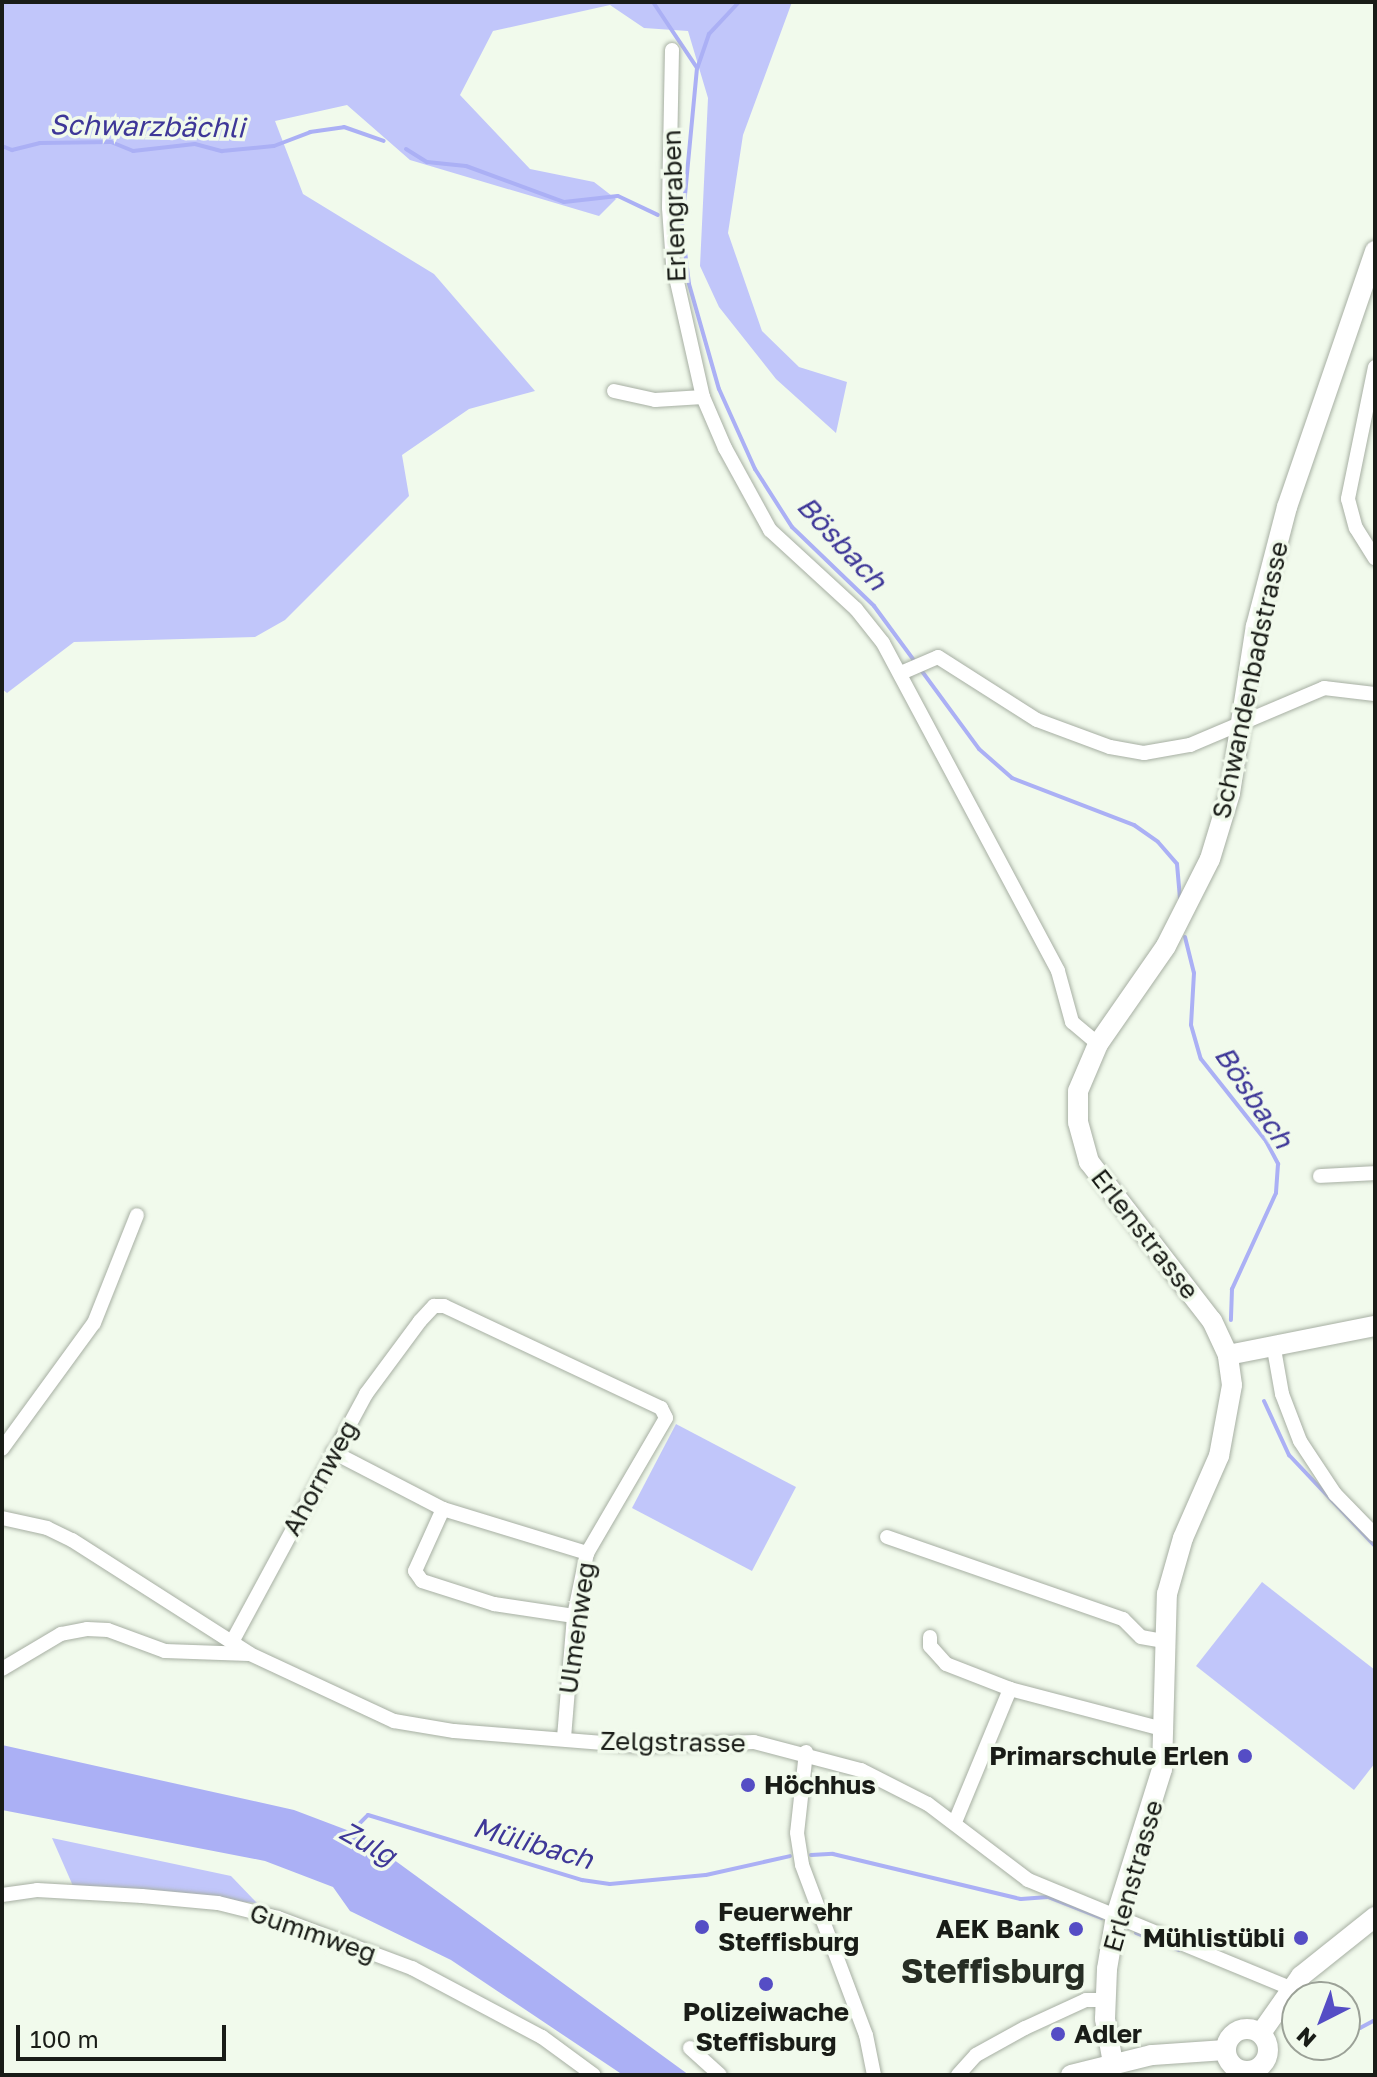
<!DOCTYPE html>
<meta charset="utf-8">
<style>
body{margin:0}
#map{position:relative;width:1377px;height:2077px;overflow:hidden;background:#f1faec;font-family:"Golos Text",sans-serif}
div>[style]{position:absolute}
.green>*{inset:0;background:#c1c6fa}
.water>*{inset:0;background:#abb0f5}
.stream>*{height:4px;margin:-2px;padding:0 2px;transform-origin:2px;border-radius:2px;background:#abb0f5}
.roads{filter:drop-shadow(0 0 2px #a7afa3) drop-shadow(0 0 2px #a7afa3)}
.street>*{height:14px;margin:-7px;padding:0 7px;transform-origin:7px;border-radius:7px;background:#fff}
.secondary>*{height:20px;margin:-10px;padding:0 10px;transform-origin:10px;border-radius:10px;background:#fff}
.secondary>.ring{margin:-10px;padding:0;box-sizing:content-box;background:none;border:20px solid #fff;border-radius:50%}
.dots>*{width:22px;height:22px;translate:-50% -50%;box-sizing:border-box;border:4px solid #f1faec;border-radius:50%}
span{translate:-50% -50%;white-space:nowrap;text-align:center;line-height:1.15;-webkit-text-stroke:7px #f1faec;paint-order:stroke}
.street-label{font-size:26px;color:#191c17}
.poi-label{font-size:26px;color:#191c17;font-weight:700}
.right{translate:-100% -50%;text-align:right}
.left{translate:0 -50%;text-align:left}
.water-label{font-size:28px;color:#3e3798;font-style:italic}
.district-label{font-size:34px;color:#272e24;font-weight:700}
.frame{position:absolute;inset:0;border:4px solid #191c17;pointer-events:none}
.north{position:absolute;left:1281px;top:1981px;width:80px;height:80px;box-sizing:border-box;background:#f1faec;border:2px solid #9ba197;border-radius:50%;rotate:222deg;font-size:22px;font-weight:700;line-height:32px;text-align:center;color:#191c17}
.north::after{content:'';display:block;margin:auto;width:28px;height:36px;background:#554dc5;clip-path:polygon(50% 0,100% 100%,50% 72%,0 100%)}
.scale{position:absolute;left:16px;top:2025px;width:210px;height:36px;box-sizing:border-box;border:4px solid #191c17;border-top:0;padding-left:10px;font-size:24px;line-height:28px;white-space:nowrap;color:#191c17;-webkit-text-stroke:6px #f1faec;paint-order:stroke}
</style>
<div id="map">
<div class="green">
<div style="clip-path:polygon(2px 2px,792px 2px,743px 135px,728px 233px,762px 331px,799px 367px,847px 382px,836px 433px,776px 379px,719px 307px,700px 266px,708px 98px,688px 31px,644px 28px,610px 5px,493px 31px,460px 95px,530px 169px,594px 182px,616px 199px,599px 216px,410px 160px,347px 105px,275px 121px,303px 194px,434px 274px,535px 391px,469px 409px,402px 455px,409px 496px,285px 620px,255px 637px,74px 642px,7px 693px,2px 689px)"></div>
<div style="clip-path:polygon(676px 1424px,796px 1487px,752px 1571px,632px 1508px)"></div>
<div style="clip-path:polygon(1262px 1582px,1375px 1670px,1375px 1763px,1354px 1790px,1196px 1666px)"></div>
<div style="clip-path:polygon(52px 1838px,231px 1876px,257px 1903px,73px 1886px)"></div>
</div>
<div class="water">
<div style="clip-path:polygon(2px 1745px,294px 1810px,360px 1835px,689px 2075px,623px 2075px,451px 1960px,350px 1911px,333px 1887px,265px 1861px,2px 1810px)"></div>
</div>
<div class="stream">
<div style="left:653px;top:2px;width:79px;rotate:56.3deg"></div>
<div style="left:739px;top:2px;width:44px;rotate:133.2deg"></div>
<div style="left:709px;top:34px;width:36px;rotate:109deg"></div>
<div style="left:697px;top:68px;width:160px;rotate:95.4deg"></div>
<div style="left:682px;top:227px;width:57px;rotate:83deg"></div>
<div style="left:689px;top:284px;width:109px;rotate:74.1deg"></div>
<div style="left:719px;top:389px;width:88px;rotate:65.8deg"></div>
<div style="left:755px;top:469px;width:69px;rotate:57.5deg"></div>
<div style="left:792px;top:527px;width:114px;rotate:43.9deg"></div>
<div style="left:874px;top:606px;width:177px;rotate:53.7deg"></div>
<div style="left:979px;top:749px;width:44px;rotate:41.3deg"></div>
<div style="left:1012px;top:778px;width:131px;rotate:21.1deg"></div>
<div style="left:1134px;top:825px;width:29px;rotate:35deg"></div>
<div style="left:1158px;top:842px;width:29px;rotate:49deg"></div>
<div style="left:1177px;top:864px;width:34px;rotate:85deg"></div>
<div style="left:2px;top:146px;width:11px;rotate:22deg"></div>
<div style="left:12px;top:150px;width:29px;rotate:-14deg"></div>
<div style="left:40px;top:143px;width:71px;rotate:-0.8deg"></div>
<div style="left:111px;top:142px;width:24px;rotate:22deg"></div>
<div style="left:133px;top:151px;width:62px;rotate:-6.4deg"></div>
<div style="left:195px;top:144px;width:28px;rotate:15deg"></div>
<div style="left:222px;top:151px;width:52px;rotate:-5.5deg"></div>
<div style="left:274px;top:146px;width:39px;rotate:-21deg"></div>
<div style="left:310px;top:132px;width:34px;rotate:-8deg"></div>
<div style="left:344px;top:127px;width:42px;rotate:19.3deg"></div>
<div style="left:406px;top:149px;width:25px;rotate:32deg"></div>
<div style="left:427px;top:162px;width:39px;rotate:6deg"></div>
<div style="left:466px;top:166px;width:104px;rotate:20.2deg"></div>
<div style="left:564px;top:202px;width:54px;rotate:-6.3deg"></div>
<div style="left:618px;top:196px;width:44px;rotate:25.4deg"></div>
<div style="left:1185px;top:937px;width:37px;rotate:76deg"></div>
<div style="left:1194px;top:973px;width:52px;rotate:93.3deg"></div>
<div style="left:1191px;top:1025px;width:35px;rotate:74deg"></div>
<div style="left:1201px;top:1059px;width:105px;rotate:51.6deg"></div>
<div style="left:1266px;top:1141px;width:26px;rotate:62deg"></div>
<div style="left:1278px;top:1164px;width:29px;rotate:94deg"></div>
<div style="left:1276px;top:1193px;width:106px;rotate:114.6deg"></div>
<div style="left:1232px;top:1289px;width:31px;rotate:92deg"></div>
<div style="left:1264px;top:1401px;width:60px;rotate:65.2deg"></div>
<div style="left:1289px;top:1455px;width:125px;rotate:46.6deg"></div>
<div style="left:348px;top:1835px;width:28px;rotate:-45deg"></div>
<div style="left:368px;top:1815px;width:224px;rotate:16.9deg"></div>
<div style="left:582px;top:1880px;width:28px;rotate:8deg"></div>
<div style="left:610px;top:1884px;width:96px;rotate:-5.4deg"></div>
<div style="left:706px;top:1875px;width:86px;rotate:-12.7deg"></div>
<div style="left:811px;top:1855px;width:22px;rotate:-3deg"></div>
<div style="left:833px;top:1854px;width:193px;rotate:13.5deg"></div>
<div style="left:1021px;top:1899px;width:27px;rotate:-4deg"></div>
<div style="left:1048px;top:1897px;width:58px;rotate:21.3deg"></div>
<div style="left:1136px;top:1933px;width:46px;rotate:21.6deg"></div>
<div style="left:1345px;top:2026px;width:15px;rotate:8deg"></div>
<div style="left:1360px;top:2028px;width:17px;rotate:-28deg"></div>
</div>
<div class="roads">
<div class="street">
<div style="left:672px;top:50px;width:158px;rotate:91.1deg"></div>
<div style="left:669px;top:208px;width:56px;rotate:85.9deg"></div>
<div style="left:673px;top:264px;width:136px;rotate:77.3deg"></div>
<div style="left:703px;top:397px;width:56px;rotate:66.7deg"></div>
<div style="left:725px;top:448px;width:94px;rotate:61.2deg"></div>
<div style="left:770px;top:530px;width:117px;rotate:42.6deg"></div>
<div style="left:856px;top:609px;width:43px;rotate:51.5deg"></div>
<div style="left:883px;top:643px;width:372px;rotate:61.9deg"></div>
<div style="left:1058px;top:971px;width:53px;rotate:74.6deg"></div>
<div style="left:1072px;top:1022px;width:34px;rotate:40deg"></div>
<div style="left:1375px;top:367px;width:135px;rotate:101.6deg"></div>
<div style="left:1348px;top:499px;width:30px;rotate:75deg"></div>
<div style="left:1356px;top:528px;width:36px;rotate:58deg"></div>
<div style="left:614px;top:391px;width:42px;rotate:12.4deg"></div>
<div style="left:655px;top:400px;width:48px;rotate:-3.6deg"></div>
<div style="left:901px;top:673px;width:40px;rotate:-23.4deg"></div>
<div style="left:938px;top:657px;width:117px;rotate:32.5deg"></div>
<div style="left:1037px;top:720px;width:78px;rotate:20.3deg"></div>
<div style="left:1110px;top:747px;width:35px;rotate:10deg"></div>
<div style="left:1144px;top:753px;width:47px;rotate:-9.9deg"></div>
<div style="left:1190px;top:745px;width:146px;rotate:-23deg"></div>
<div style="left:1324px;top:688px;width:51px;rotate:6.7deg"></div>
<div style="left:1320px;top:1176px;width:55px;rotate:-3.1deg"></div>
<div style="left:1274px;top:1349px;width:46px;rotate:79.9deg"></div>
<div style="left:1282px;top:1394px;width:50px;rotate:69deg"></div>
<div style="left:1300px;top:1441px;width:64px;rotate:56.6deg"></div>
<div style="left:1335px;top:1494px;width:57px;rotate:45.7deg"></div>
<div style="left:2px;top:1449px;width:156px;rotate:-53.9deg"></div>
<div style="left:94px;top:1323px;width:116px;rotate:-68.3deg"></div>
<div style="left:333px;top:1452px;width:124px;rotate:27.4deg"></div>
<div style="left:443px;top:1509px;width:151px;rotate:17deg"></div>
<div style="left:443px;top:1509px;width:68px;rotate:114.3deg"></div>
<div style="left:415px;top:1571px;width:12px;rotate:55deg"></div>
<div style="left:422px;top:1581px;width:76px;rotate:17.7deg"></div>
<div style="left:494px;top:1604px;width:81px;rotate:8.5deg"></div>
<div style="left:2px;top:1518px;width:46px;rotate:12.5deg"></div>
<div style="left:47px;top:1528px;width:28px;rotate:26deg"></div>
<div style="left:72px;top:1540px;width:211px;rotate:32.6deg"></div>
<div style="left:250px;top:1654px;width:159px;rotate:25deg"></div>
<div style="left:394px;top:1721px;width:61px;rotate:9.5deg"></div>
<div style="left:454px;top:1731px;width:187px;rotate:4.6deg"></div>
<div style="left:640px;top:1746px;width:114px;rotate:-2deg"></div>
<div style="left:754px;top:1742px;width:111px;rotate:14.7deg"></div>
<div style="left:861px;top:1770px;width:75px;rotate:26.9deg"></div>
<div style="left:928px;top:1804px;width:126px;rotate:37.2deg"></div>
<div style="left:1028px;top:1880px;width:283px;rotate:22.4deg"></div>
<div style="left:887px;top:1537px;width:250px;rotate:19.2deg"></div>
<div style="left:1123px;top:1619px;width:25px;rotate:45deg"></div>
<div style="left:1141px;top:1637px;width:22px;rotate:10deg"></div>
<div style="left:930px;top:1637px;width:9px;rotate:90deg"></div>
<div style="left:930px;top:1646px;width:24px;rotate:48deg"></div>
<div style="left:946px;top:1664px;width:69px;rotate:21.3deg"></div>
<div style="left:232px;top:1642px;width:282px;rotate:-61.6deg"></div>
<div style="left:366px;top:1394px;width:91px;rotate:-53.5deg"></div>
<div style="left:420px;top:1321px;width:21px;rotate:-47deg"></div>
<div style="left:434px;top:1306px;width:10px"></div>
<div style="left:444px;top:1306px;width:240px;rotate:25.2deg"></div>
<div style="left:661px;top:1408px;width:11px;rotate:63deg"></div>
<div style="left:666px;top:1418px;width:156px;rotate:120.3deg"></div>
<div style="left:587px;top:1553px;width:64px;rotate:101.7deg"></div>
<div style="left:574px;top:1616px;width:122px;rotate:94.7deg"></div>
<div style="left:2px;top:1669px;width:69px;rotate:-30.7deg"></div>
<div style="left:61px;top:1634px;width:26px;rotate:-11deg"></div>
<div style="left:87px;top:1629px;width:21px;rotate:3deg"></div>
<div style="left:108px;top:1630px;width:61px;rotate:20.2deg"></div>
<div style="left:165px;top:1651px;width:84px;rotate:2deg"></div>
<div style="left:806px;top:1752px;width:81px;rotate:96.3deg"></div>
<div style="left:797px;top:1833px;width:32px;rotate:81deg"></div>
<div style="left:802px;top:1865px;width:182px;rotate:69.4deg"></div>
<div style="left:866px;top:2035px;width:41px;rotate:78.7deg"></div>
<div style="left:955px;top:1822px;width:144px;rotate:-67.5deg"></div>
<div style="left:1010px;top:1689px;width:161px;rotate:14.7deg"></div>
<div style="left:2px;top:1895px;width:35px;rotate:-8deg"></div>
<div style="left:37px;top:1890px;width:105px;rotate:3.3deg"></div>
<div style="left:142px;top:1896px;width:76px;rotate:5.3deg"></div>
<div style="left:218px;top:1903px;width:62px;rotate:14deg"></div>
<div style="left:278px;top:1918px;width:143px;rotate:20.5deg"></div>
<div style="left:412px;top:1968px;width:147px;rotate:28deg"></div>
<div style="left:542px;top:2037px;width:64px;rotate:36.2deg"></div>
<div style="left:690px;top:2048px;width:40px;rotate:42deg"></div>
<div style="left:1254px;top:2070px;width:5px;rotate:79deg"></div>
<div style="left:958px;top:2075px;width:27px;rotate:-48deg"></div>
<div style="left:976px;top:2055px;width:56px;rotate:-28.9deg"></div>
<div style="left:1025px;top:2028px;width:67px;rotate:-24.7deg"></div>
<div style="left:1086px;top:2000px;width:18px"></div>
</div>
<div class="secondary">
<div style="left:1228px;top:1355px;width:150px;rotate:-11.2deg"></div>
<div class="ring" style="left:1226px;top:2029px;width:22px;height:22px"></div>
<div style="left:1261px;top:2033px;width:70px;rotate:-54.9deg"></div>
<div style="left:1301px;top:1976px;width:95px;rotate:-38.6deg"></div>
<div style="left:1113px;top:2063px;width:45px;rotate:-100.3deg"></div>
<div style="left:1105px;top:2019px;width:50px;rotate:-87.7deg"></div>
<div style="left:1107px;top:1969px;width:54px;rotate:-80.4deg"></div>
<div style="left:1116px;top:1916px;width:154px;rotate:-72.6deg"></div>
<div style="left:1162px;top:1769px;width:175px;rotate:-88.4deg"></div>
<div style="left:1167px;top:1594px;width:58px;rotate:-74.1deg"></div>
<div style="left:1183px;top:1538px;width:90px;rotate:-66.3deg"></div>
<div style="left:1219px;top:1456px;width:72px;rotate:-79.6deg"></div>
<div style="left:1232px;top:1385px;width:30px;rotate:-98deg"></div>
<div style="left:1228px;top:1355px;width:38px;rotate:-115deg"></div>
<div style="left:1212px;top:1321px;width:201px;rotate:-127.7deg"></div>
<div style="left:1089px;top:1162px;width:41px;rotate:-105.4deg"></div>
<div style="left:1078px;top:1122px;width:31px;rotate:-90deg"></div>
<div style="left:1078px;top:1091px;width:51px;rotate:-66.9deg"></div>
<div style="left:1098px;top:1044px;width:119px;rotate:-55.2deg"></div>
<div style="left:1166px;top:946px;width:97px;rotate:-63.2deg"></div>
<div style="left:1210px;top:859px;width:69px;rotate:-73.1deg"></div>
<div style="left:1230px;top:793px;width:169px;rotate:-81.2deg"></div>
<div style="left:1256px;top:626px;width:123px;rotate:-75.4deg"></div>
<div style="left:1287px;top:507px;width:271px;rotate:-71deg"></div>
<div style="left:1071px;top:2075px;width:83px;rotate:-13.9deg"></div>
<div style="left:1152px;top:2055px;width:74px;rotate:-3.9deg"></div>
</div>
</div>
<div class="dots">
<div style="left:1245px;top:1756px;background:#554dc5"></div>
<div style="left:748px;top:1785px;background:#554dc5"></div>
<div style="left:702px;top:1927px;background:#554dc5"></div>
<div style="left:1076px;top:1929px;background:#554dc5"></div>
<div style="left:1301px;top:1938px;background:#554dc5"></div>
<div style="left:766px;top:1984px;background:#554dc5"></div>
<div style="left:1058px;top:2034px;background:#554dc5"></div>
</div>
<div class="street-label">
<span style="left:674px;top:206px;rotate:-92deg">Erlengraben</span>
<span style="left:1250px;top:680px;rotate:-78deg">Schwandenbadstrasse</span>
<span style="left:1145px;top:1234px;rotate:52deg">Erlenstrasse</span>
<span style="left:320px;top:1478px;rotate:-61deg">Ahornweg</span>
<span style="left:577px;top:1628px;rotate:-82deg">Ulmenweg</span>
<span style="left:673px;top:1742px;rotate:1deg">Zelgstrasse</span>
<span style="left:1133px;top:1876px;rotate:-74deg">Erlenstrasse</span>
<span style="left:313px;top:1933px;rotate:19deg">Gummweg</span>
</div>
<div class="poi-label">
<span class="right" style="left:1229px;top:1756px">Primarschule Erlen</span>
<span class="left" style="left:764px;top:1785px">Höchhus</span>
<span class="left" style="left:718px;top:1927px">Feuerwehr<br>Steffisburg</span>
<span class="right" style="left:1060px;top:1929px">AEK Bank</span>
<span class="right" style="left:1285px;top:1938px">Mühlistübli</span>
<span style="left:766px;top:2027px">Polizeiwache<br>Steffisburg</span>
<span class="left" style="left:1074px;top:2034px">Adler</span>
</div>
<div class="water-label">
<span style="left:147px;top:126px;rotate:1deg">Schwarzbächli</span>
<span style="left:842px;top:543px;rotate:47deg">Bösbach</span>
<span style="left:1254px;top:1097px;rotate:56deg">Bösbach</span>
<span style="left:368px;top:1843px;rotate:29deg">Zulg</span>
<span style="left:533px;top:1843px;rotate:16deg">Mülibach</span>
</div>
<div class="district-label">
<span style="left:993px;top:1971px">Steffisburg</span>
</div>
<div class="frame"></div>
<div class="north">N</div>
<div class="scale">100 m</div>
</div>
